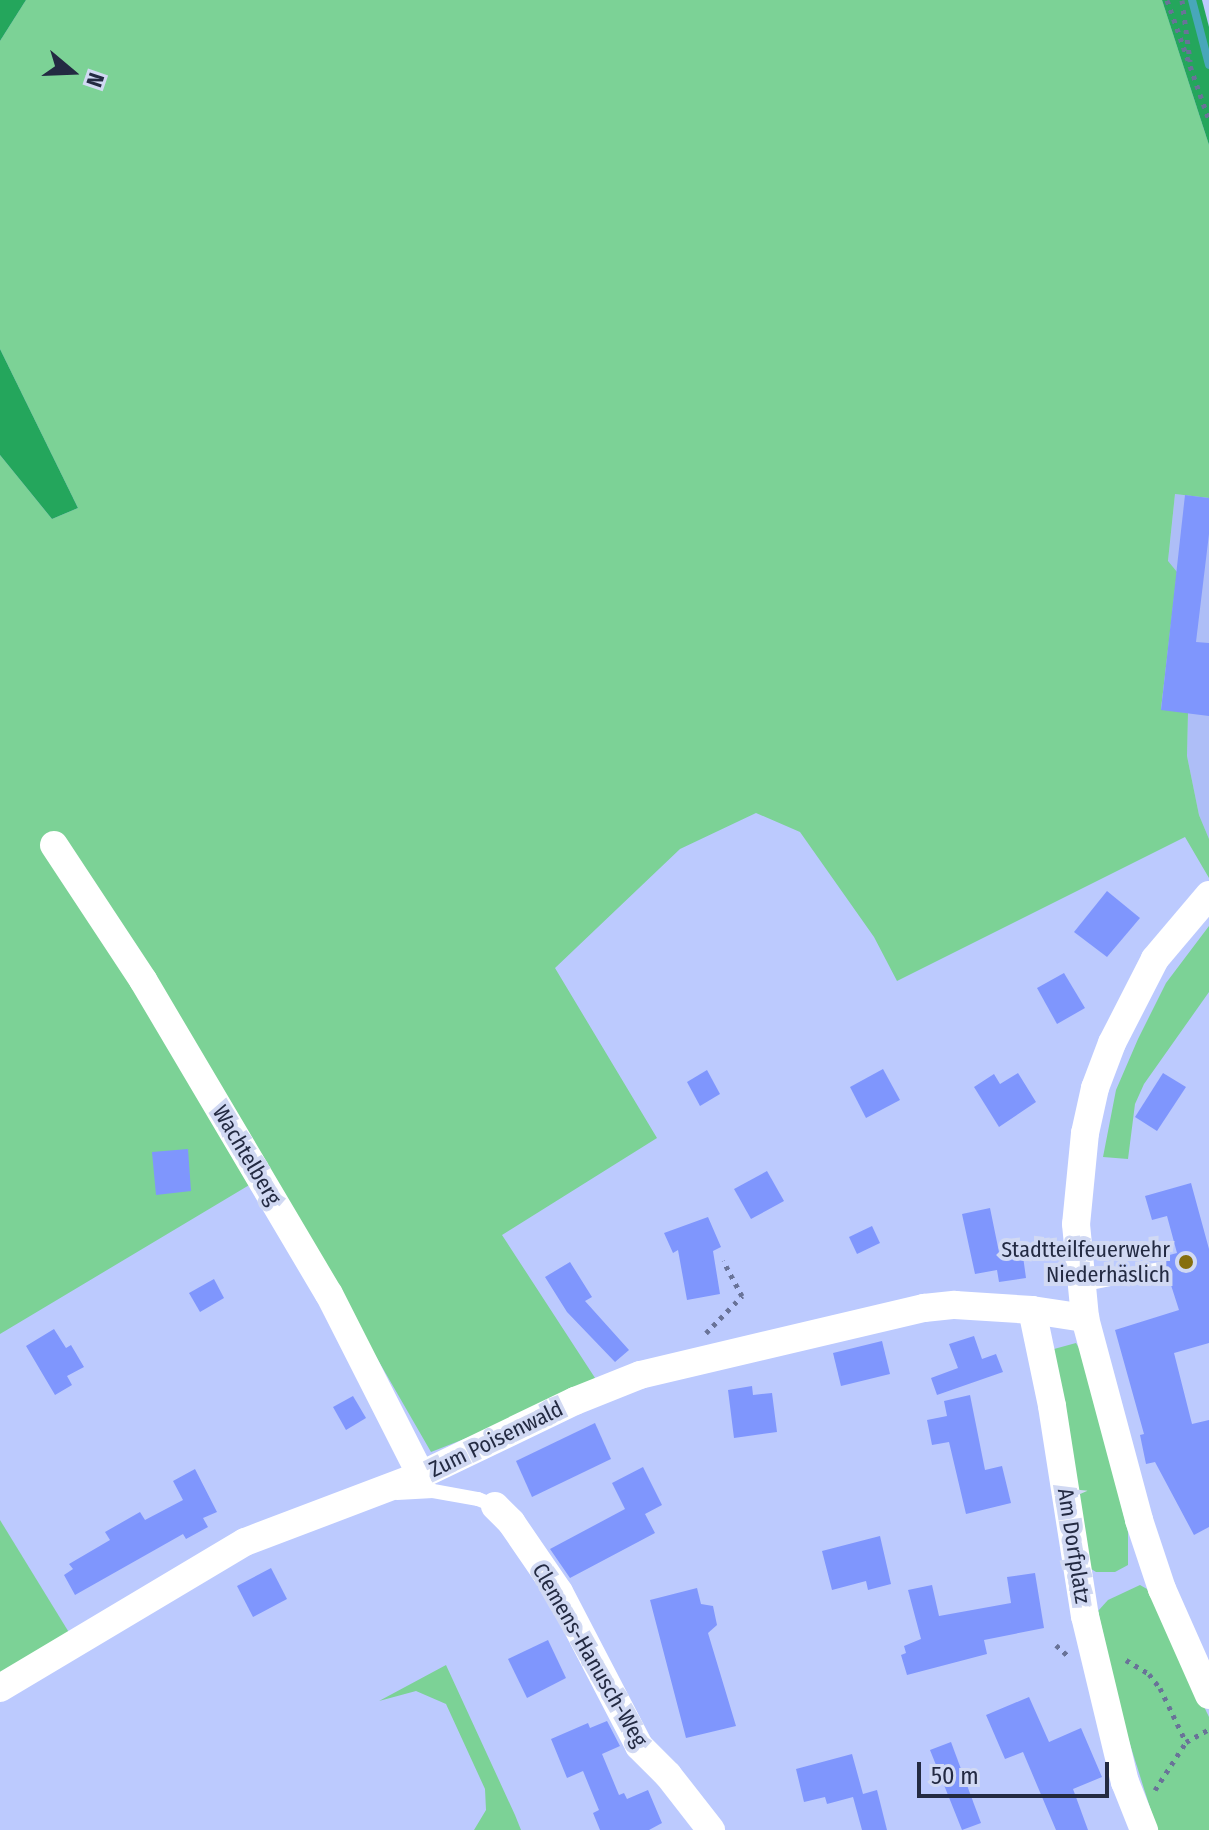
<!DOCTYPE html>
<meta charset="utf-8">
<style>
body{margin:0}
#map{position:relative;width:1209px;height:1830px;overflow:hidden;background:#bccafe;font-family:"Fira Sans Condensed",sans-serif}
div>[style]{position:absolute}
.built>*{inset:0;background:#aebef7}
.green>*{inset:0;background:#7cd296}
.forest>*{inset:0;background:#24a65c}
.stream>*{height:8px;margin:-4px;padding:0 4px;transform-origin:4px;border-radius:4px;background:#48a7ba}
.building>*{inset:0;background:#7f96fd}
.path>*{height:5px;margin-top:-2.5px;transform-origin:0;background:repeating-linear-gradient(90deg,#697398 0 4px,transparent 0 10px)}
.service>*{height:14px;margin:-7px;padding:0 7px;transform-origin:7px;border-radius:7px;background:#fff}
.minor>*{height:28px;margin:-14px;padding:0 14px;transform-origin:14px;border-radius:14px;background:#fff}
.dots>*{width:22px;height:22px;translate:-50% -50%;box-sizing:border-box;border:4px solid #d1d9f3;border-radius:50%}
span{translate:-50% -50%;white-space:nowrap;text-align:center;line-height:1.15;-webkit-text-stroke:8px #d1d9f3;paint-order:stroke}
.street-label{font-size:22px;color:#232a42}
.poi-label{font-size:22px;color:#232a42}
.right{translate:-100% -50%;text-align:right}
.north{position:absolute;left:32px;top:32px;width:80px;height:80px;-webkit-text-stroke:6px #d1d9f3;paint-order:stroke;rotate:109deg;font-size:22px;font-weight:700;line-height:32px;text-align:center;color:#232a42}
.north::after{content:'';display:block;margin:auto;width:28px;height:36px;background:#232a42;clip-path:polygon(50% 0,100% 100%,50% 72%,0 100%)}
.scale{position:absolute;left:917px;top:1762px;width:192px;height:36px;box-sizing:border-box;border:4px solid #232a42;border-top:0;padding-left:10px;font-size:24px;line-height:28px;white-space:nowrap;color:#232a42;-webkit-text-stroke:6px #d1d9f3;paint-order:stroke}
</style>
<div id="map">
<div class="built">
<div style="clip-path:polygon(1175px 494px,1209px 498px,1209px 839px,1199px 815px,1187px 756px,1188px 713px,1161px 710px,1177px 573px,1168px 562px)"></div>
</div>
<div class="green">
<div style="clip-path:polygon(26px 0,1162px 0,1209px 145px,1209px 498px,1175px 494px,1168px 561px,1177px 572px,1161px 709px,1188px 713px,1187px 756px,1199px 815px,1209px 839px,1209px 878px,1185px 837px,897px 981px,874px 937px,800px 832px,756px 813px,680px 849px,555px 968px,657px 1138px,502px 1235px,597px 1381px,530px 1413px,431px 1452px,359px 1327px,261px 1178px,0 1334px,0 455px,52px 519px,78px 508px,0 349px,0 41px)"></div>
<div style="clip-path:polygon(1209px 926px,1209px 992px,1144px 1084px,1135px 1104px,1128px 1159px,1103px 1157px,1116px 1090px,1138px 1039px,1166px 983px)"></div>
<div style="clip-path:polygon(1076px 1343px,1084px 1357px,1128px 1532px,1128px 1565px,1115px 1572px,1096px 1572px,1088px 1567px,1054px 1349px)"></div>
<div style="clip-path:polygon(0 1520px,73px 1639px,0 1682px)"></div>
<div style="clip-path:polygon(1140px 1585px,1147px 1589px,1209px 1717px,1209px 1830px,1157px 1830px,1123px 1722px,1098px 1611px,1108px 1600px)"></div>
<div style="clip-path:polygon(446px 1665px,515px 1815px,521px 1830px,474px 1830px,486px 1810px,485px 1789px,446px 1704px,416px 1691px,379px 1701px)"></div>
</div>
<div class="forest">
<div style="clip-path:polygon(0 0,26px 0,0 41px)"></div>
<div style="clip-path:polygon(1162px 0,1202px 0,1209px 27px,1209px 145px)"></div>
<div style="clip-path:polygon(0 349px,78px 508px,52px 519px,0 455px)"></div>
</div>
<div class="stream">
<div style="left:1192px;top:0;width:67px;rotate:75.3deg"></div>
</div>
<div class="building">
<div style="clip-path:polygon(1185px 495px,1209px 498px,1209px 534px,1196px 642px,1209px 643px,1209px 716px,1161px 710px)"></div>
<div style="clip-path:polygon(1107px 891px,1140px 918px,1107px 957px,1074px 932px)"></div>
<div style="clip-path:polygon(1064px 973px,1085px 1008px,1057px 1024px,1037px 988px)"></div>
<div style="clip-path:polygon(883px 1069px,900px 1100px,866px 1118px,850px 1087px)"></div>
<div style="clip-path:polygon(707px 1070px,720px 1094px,700px 1106px,687px 1082px)"></div>
<div style="clip-path:polygon(1018px 1073px,1036px 1102px,999px 1127px,974px 1087px,994px 1074px,1000px 1084px)"></div>
<div style="clip-path:polygon(1163px 1073px,1186px 1087px,1157px 1131px,1135px 1117px)"></div>
<div style="clip-path:polygon(188px 1149px,191px 1191px,156px 1195px,152px 1152px)"></div>
<div style="clip-path:polygon(767px 1171px,784px 1201px,751px 1219px,734px 1189px)"></div>
<div style="clip-path:polygon(1191px 1183px,1209px 1249px,1209px 1343px,1174px 1353px,1192px 1424px,1209px 1420px,1209px 1527px,1194px 1535px,1155px 1462px,1146px 1464px,1140px 1435px,1144px 1434px,1115px 1330px,1179px 1310px,1162px 1257px,1177px 1253px,1167px 1216px,1152px 1220px,1145px 1196px)"></div>
<div style="clip-path:polygon(990px 1208px,999px 1252px,1022px 1249px,1026px 1278px,999px 1282px,997px 1270px,975px 1274px,962px 1214px)"></div>
<div style="clip-path:polygon(708px 1217px,721px 1247px,713px 1251px,720px 1294px,687px 1300px,678px 1250px,673px 1253px,664px 1233px)"></div>
<div style="clip-path:polygon(872px 1226px,880px 1243px,857px 1254px,849px 1237px)"></div>
<div style="clip-path:polygon(570px 1262px,592px 1297px,585px 1301px,629px 1350px,615px 1362px,567px 1312px,545px 1277px)"></div>
<div style="clip-path:polygon(214px 1279px,224px 1298px,200px 1312px,189px 1293px)"></div>
<div style="clip-path:polygon(54px 1329px,66px 1348px,71px 1345px,84px 1367px,67px 1376px,72px 1385px,55px 1395px,26px 1346px)"></div>
<div style="clip-path:polygon(974px 1336px,982px 1359px,996px 1354px,1003px 1372px,937px 1395px,931px 1378px,958px 1368px,949px 1344px)"></div>
<div style="clip-path:polygon(882px 1341px,890px 1374px,841px 1386px,833px 1353px)"></div>
<div style="clip-path:polygon(752px 1386px,753px 1395px,772px 1393px,777px 1432px,734px 1438px,728px 1390px)"></div>
<div style="clip-path:polygon(970px 1395px,985px 1470px,1002px 1466px,1011px 1503px,966px 1514px,949px 1442px,932px 1445px,927px 1420px,947px 1416px,944px 1401px)"></div>
<div style="clip-path:polygon(353px 1396px,366px 1418px,346px 1430px,333px 1407px)"></div>
<div style="clip-path:polygon(595px 1423px,611px 1459px,532px 1497px,516px 1461px)"></div>
<div style="clip-path:polygon(643px 1467px,662px 1505px,645px 1514px,655px 1533px,570px 1578px,550px 1549px,625px 1509px,612px 1483px)"></div>
<div style="clip-path:polygon(195px 1469px,217px 1512px,203px 1518px,208px 1527px,186px 1539px,183px 1534px,75px 1595px,64px 1575px,73px 1569px,69px 1564px,110px 1540px,105px 1532px,140px 1512px,145px 1520px,183px 1500px,173px 1481px)"></div>
<div style="clip-path:polygon(880px 1536px,891px 1584px,868px 1590px,866px 1581px,832px 1590px,822px 1551px)"></div>
<div style="clip-path:polygon(271px 1568px,287px 1599px,253px 1617px,237px 1586px)"></div>
<div style="clip-path:polygon(1035px 1573px,1044px 1628px,984px 1640px,987px 1654px,907px 1675px,901px 1655px,906px 1653px,904px 1646px,921px 1639px,908px 1590px,932px 1585px,939px 1616px,1011px 1603px,1007px 1577px)"></div>
<div style="clip-path:polygon(697px 1588px,701px 1604px,713px 1606px,717px 1625px,708px 1633px,736px 1726px,686px 1738px,650px 1600px)"></div>
<div style="clip-path:polygon(548px 1640px,566px 1678px,527px 1698px,508px 1659px)"></div>
<div style="clip-path:polygon(1029px 1697px,1049px 1742px,1081px 1728px,1102px 1777px,1073px 1789px,1088px 1830px,1056px 1830px,1023px 1752px,1005px 1759px,986px 1715px)"></div>
<div style="clip-path:polygon(607px 1721px,620px 1746px,602px 1754px,619px 1795px,624px 1793px,627px 1799px,648px 1790px,662px 1823px,649px 1830px,600px 1830px,593px 1813px,599px 1810px,583px 1771px,567px 1778px,551px 1739px,588px 1723px,590px 1728px)"></div>
<div style="clip-path:polygon(951px 1742px,981px 1823px,962px 1830px,930px 1750px)"></div>
<div style="clip-path:polygon(852px 1754px,863px 1794px,877px 1790px,887px 1830px,862px 1830px,853px 1797px,827px 1804px,825px 1797px,804px 1802px,796px 1769px)"></div>
</div>
<div class="path">
<div style="left:1167px;top:0;width:127px;rotate:70.7deg"></div>
<div style="left:1182px;top:0;width:62px;rotate:82.5deg"></div>
<div style="left:706px;top:1333px;width:52px;rotate:-45.8deg"></div>
<div style="left:742px;top:1296px;width:40px;rotate:-118deg"></div>
<div style="left:1056px;top:1645px;width:15px;rotate:42deg"></div>
<div style="left:1126px;top:1660px;width:27px;rotate:31deg"></div>
<div style="left:1149px;top:1674px;width:18px;rotate:52deg"></div>
<div style="left:1160px;top:1688px;width:60px;rotate:64.3deg"></div>
<div style="left:1155px;top:1790px;width:57px;rotate:-57.1deg"></div>
<div style="left:1186px;top:1742px;width:26px;rotate:-29deg"></div>
</div>
<div class="service">
<div style="left:1081px;top:1285px;width:76px;rotate:-11.5deg"></div>
<div style="left:397px;top:1493px;width:36px;rotate:-3deg"></div>
<div style="left:433px;top:1491px;width:46px;rotate:10.1deg"></div>
<div style="left:478px;top:1499px;width:18px;rotate:22deg"></div>
</div>
<div class="minor">
<div style="left:54px;top:845px;width:162px;rotate:56.6deg"></div>
<div style="left:143px;top:980px;width:365px;rotate:59.4deg"></div>
<div style="left:329px;top:1294px;width:203px;rotate:63.1deg"></div>
<div style="left:1209px;top:895px;width:84px;rotate:130.2deg"></div>
<div style="left:1155px;top:959px;width:94px;rotate:117.1deg"></div>
<div style="left:1112px;top:1043px;width:48px;rotate:110.7deg"></div>
<div style="left:1095px;top:1088px;width:46px;rotate:102.5deg"></div>
<div style="left:1085px;top:1133px;width:91px;rotate:95.6deg"></div>
<div style="left:1076px;top:1224px;width:94px;rotate:84.5deg"></div>
<div style="left:1085px;top:1318px;width:209px;rotate:75deg"></div>
<div style="left:1139px;top:1520px;width:73px;rotate:71.6deg"></div>
<div style="left:1162px;top:1589px;width:116px;rotate:66.1deg"></div>
<div style="left:1032px;top:1310px;width:98px;rotate:78.2deg"></div>
<div style="left:1052px;top:1406px;width:213px;rotate:81.1deg"></div>
<div style="left:1085px;top:1616px;width:171px;rotate:76.5deg"></div>
<div style="left:1125px;top:1782px;width:52px;rotate:68.4deg"></div>
<div style="left:495px;top:1506px;width:23px;rotate:45deg"></div>
<div style="left:511px;top:1522px;width:85px;rotate:55.6deg"></div>
<div style="left:559px;top:1592px;width:174px;rotate:62.5deg"></div>
<div style="left:639px;top:1746px;width:41px;rotate:45deg"></div>
<div style="left:668px;top:1775px;width:70px;rotate:52deg"></div>
<div style="left:0;top:1688px;width:285px;rotate:-30.8deg"></div>
<div style="left:245px;top:1542px;width:188px;rotate:-20.8deg"></div>
<div style="left:421px;top:1475px;width:171px;rotate:-25.7deg"></div>
<div style="left:575px;top:1401px;width:70px;rotate:-21.8deg"></div>
<div style="left:640px;top:1375px;width:292px;rotate:-13.3deg"></div>
<div style="left:924px;top:1308px;width:31px;rotate:-6deg"></div>
<div style="left:955px;top:1305px;width:77px;rotate:3.7deg"></div>
<div style="left:1032px;top:1310px;width:54px;rotate:8.6deg"></div>
</div>
<div class="dots">
<div style="left:1186px;top:1262px;background:#866e0d"></div>
</div>
<div class="street-label">
<span style="left:247px;top:1155px;rotate:59deg">Wachtelberg</span>
<span style="left:496px;top:1439px;rotate:-26deg">Zum Poisenwald</span>
<span style="left:1074px;top:1546px;rotate:81deg">Am Dorfplatz</span>
<span style="left:590px;top:1655px;rotate:60deg">Clemens-Hanusch-Weg</span>
</div>
<div class="poi-label">
<span class="right" style="left:1170px;top:1262px">Stadtteilfeuerwehr<br>Niederhäslich</span>
</div>
<div class="north">N</div>
<div class="scale">50 m</div>
</div>
